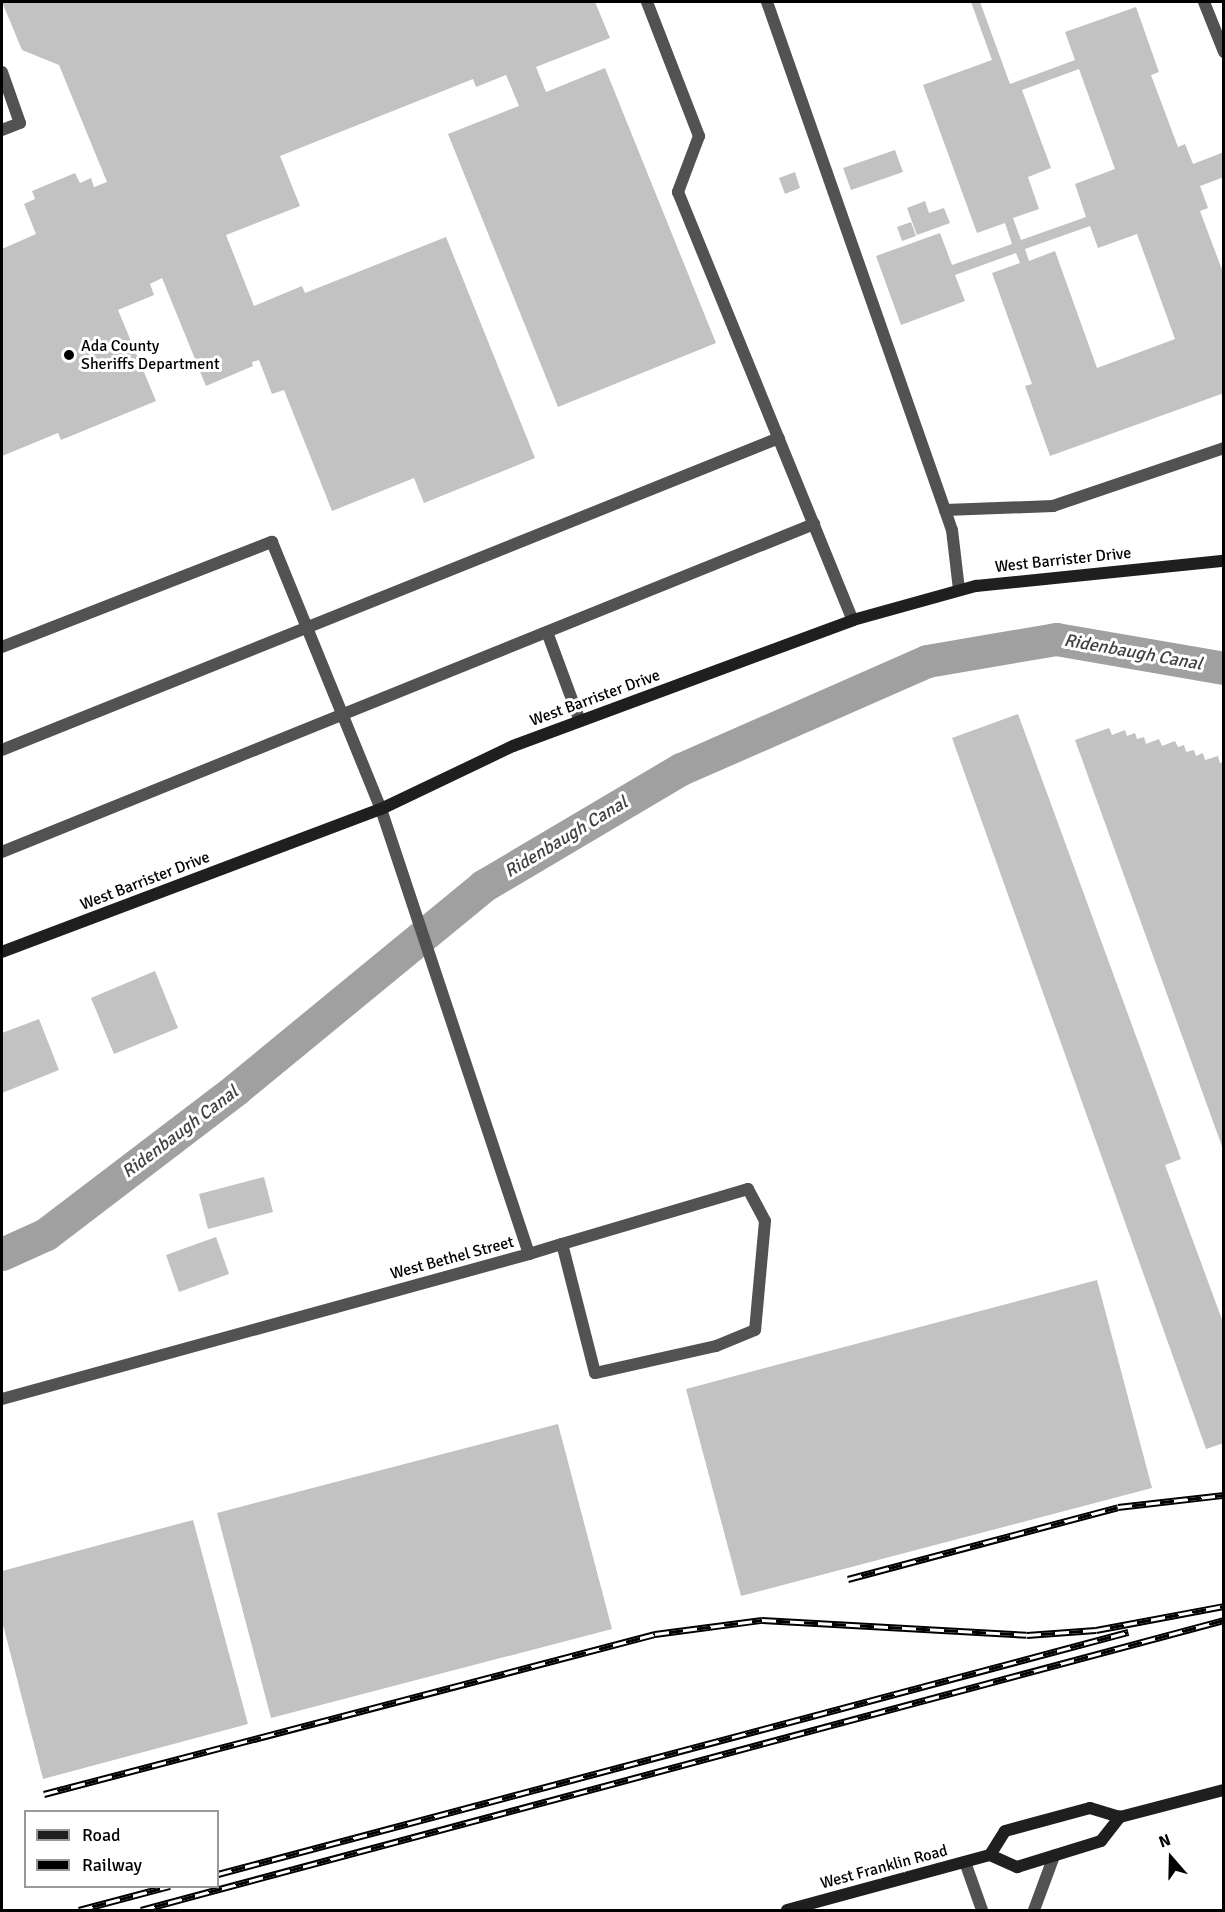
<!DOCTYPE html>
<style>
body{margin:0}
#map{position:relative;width:1225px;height:1912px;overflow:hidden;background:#fff;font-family:Signika,sans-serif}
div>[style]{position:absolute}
.canal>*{height:33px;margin:-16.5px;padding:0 16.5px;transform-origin:16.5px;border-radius:16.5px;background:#a0a0a0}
.building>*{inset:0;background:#c2c2c2}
.lane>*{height:12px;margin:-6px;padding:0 6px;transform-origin:6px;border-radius:6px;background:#525252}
.street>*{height:12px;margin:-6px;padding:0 6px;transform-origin:6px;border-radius:6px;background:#525252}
.secondary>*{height:12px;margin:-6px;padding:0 6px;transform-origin:6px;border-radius:6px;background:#1f1f1f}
.rail>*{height:7px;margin-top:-3.5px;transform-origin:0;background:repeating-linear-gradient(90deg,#fff 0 14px,#000 0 28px);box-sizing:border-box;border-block:2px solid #000}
.dots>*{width:16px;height:16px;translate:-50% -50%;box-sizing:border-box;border:3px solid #fff;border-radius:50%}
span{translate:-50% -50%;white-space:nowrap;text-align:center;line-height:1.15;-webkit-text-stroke:6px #fff;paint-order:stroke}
.poi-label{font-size:16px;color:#000}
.left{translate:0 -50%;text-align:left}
.street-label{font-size:16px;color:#000}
.water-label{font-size:18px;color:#414141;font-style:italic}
.frame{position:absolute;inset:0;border:3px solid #000;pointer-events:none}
.legend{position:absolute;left:24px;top:1810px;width:195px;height:78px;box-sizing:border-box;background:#fff;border:2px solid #999;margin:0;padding:8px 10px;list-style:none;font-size:18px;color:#000}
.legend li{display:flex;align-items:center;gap:12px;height:30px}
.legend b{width:30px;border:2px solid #999}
.north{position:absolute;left:1141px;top:1828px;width:60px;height:60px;-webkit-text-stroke:4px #fff;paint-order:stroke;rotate:340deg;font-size:16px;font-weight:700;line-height:24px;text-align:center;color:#000}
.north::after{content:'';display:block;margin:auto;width:21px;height:27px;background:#000;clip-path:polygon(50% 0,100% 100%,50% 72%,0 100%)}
</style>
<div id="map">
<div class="canal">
<div style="left:2px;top:1254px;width:48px;rotate:-24.4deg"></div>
<div style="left:46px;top:1234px;width:239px;rotate:-37.3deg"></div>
<div style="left:236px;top:1089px;width:320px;rotate:-39.4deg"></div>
<div style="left:483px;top:886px;width:230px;rotate:-30.6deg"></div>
<div style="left:681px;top:769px;width:269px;rotate:-23.7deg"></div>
<div style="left:927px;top:661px;width:131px;rotate:-9.7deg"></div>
<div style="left:1056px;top:639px;width:170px;rotate:9.8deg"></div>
</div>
<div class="building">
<div style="clip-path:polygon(2px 2px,595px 2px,610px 38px,536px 67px,546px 92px,605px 68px,716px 343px,558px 407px,448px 134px,519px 106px,506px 75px,476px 87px,473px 79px,280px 156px,300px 206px,226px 235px,254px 306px,302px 286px,305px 293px,446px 237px,535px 458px,424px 503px,414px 478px,332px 511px,284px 390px,272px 394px,259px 360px,252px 362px,253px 366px,206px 386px,162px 278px,150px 284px,154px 295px,118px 310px,156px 401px,61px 440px,58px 433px,2px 456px,2px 249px,36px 234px,24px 204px,35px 199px,32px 191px,75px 173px,80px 183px,91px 178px,94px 187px,107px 182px,59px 65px,22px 50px)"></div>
<div style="clip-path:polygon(evenodd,971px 2px,980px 2px,1010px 84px,1075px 60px,1065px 32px,1136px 7px,1159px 72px,1151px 75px,1178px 147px,1185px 144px,1193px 164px,1224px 152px,1224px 177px,1200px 186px,1208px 208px,1200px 211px,1224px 275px,1224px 393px,1050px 456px,1025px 386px,1032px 384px,992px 273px,1020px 263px,1016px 253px,955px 275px,965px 301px,901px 325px,876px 256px,940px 233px,952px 265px,1012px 244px,1005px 223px,977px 233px,923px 85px,992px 60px,971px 2px,1079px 69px,1115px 169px,1075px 184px,1086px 217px,1021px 240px,1013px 218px,1039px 209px,1028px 177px,1051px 168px,1022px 90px,1079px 69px,971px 2px,1090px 226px,1098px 248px,1137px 234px,1175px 339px,1097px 368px,1055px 251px,1029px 261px,1025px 249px,1090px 226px)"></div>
<div style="clip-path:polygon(895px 150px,903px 172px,851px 190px,843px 168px)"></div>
<div style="clip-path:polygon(795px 172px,800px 188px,785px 194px,779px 178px)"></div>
<div style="clip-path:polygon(925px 201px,929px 213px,944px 208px,950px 223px,917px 235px,907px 208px)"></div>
<div style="clip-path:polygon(911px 222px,916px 236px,902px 241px,897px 227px)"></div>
<div style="clip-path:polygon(1018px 714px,1181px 1159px,1165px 1165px,1224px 1325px,1224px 1443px,1206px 1449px,952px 738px)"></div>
<div style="clip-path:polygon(1109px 728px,1112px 735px,1125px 730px,1127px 736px,1135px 733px,1137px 739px,1144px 737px,1146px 744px,1159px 739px,1162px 746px,1175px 741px,1178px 747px,1184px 745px,1186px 752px,1194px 750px,1196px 756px,1203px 753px,1205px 760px,1218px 756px,1220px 763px,1224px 762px,1224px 1152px,1075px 740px)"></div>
<div style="clip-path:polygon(155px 971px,178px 1028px,114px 1054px,91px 998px)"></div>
<div style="clip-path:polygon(39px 1019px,59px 1070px,2px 1093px,2px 1033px)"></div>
<div style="clip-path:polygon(264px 1177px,273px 1212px,208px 1229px,199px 1194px)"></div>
<div style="clip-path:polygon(216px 1237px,229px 1274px,179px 1292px,166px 1255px)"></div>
<div style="clip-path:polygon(1097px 1280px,1152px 1488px,741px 1596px,686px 1389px)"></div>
<div style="clip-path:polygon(558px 1424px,612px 1629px,271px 1718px,217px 1513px)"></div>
<div style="clip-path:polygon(193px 1520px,248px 1724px,43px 1779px,2px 1621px,2px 1571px)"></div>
</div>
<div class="lane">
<div style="left:647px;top:2px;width:144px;rotate:68.8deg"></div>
<div style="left:699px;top:136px;width:60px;rotate:110.6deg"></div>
<div style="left:678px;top:192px;width:462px;rotate:67.8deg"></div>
<div style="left:767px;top:2px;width:538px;rotate:70.69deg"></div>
<div style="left:945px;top:510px;width:21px;rotate:71deg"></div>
<div style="left:952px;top:530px;width:60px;rotate:83.3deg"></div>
<div style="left:1204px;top:2px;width:54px;rotate:68.2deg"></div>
<div style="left:2px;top:72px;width:54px;rotate:70.6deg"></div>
<div style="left:20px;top:123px;width:19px;rotate:159deg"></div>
<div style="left:945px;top:510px;width:108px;rotate:-2.1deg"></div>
<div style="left:1053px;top:506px;width:181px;rotate:-18.7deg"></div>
<div style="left:547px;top:632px;width:95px;rotate:69.7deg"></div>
<div style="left:2px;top:647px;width:290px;rotate:-21.3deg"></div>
<div style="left:272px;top:542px;width:288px;rotate:67.8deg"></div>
<div style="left:2px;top:750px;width:837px;rotate:-21.88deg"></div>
<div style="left:2px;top:852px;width:876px;rotate:-22deg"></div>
<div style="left:529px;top:1254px;width:34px;rotate:-17deg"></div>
<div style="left:562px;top:1244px;width:194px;rotate:-16.5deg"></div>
<div style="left:748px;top:1189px;width:36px;rotate:62deg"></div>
<div style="left:765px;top:1221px;width:109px;rotate:95.2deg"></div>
<div style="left:755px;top:1330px;width:42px;rotate:157.7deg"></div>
<div style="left:716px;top:1346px;width:124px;rotate:167.4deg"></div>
<div style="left:595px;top:1373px;width:133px;rotate:-104.3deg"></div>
<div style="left:965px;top:1862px;width:51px;rotate:70.5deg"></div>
<div style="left:1034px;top:1910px;width:58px;rotate:-69.7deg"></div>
</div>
<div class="street">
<div style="left:2px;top:1399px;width:547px;rotate:-15.38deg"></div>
<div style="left:529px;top:1254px;width:469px;rotate:-108.4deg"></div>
</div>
<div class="secondary">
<div style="left:2px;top:952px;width:405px;rotate:-20.7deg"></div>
<div style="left:381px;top:809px;width:146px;rotate:-25.5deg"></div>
<div style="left:513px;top:746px;width:363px;rotate:-20.3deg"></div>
<div style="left:853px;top:620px;width:128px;rotate:-15.5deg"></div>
<div style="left:976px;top:586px;width:249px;rotate:-5.8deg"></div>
<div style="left:990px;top:1855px;width:28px;rotate:-58deg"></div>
<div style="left:1005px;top:1831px;width:88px;rotate:-15.1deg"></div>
<div style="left:1090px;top:1808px;width:31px;rotate:17deg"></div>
<div style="left:1120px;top:1817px;width:107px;rotate:-14.6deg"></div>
<div style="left:787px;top:1910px;width:210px;rotate:-15.2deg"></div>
<div style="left:990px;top:1855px;width:30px;rotate:24deg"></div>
<div style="left:1017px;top:1867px;width:88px;rotate:-17.2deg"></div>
<div style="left:1101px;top:1841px;width:31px;rotate:-52deg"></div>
</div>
<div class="rail">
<div style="left:848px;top:1579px;width:279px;rotate:-14.9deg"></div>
<div style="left:1118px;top:1507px;width:107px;rotate:-6.5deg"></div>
<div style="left:44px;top:1794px;width:632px;rotate:-14.67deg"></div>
<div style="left:655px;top:1634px;width:108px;rotate:-7.5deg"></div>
<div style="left:762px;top:1620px;width:265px;rotate:3.2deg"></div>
<div style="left:1027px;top:1635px;width:69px;rotate:-4.1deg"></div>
<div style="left:1096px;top:1630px;width:130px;rotate:-10.6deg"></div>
<div style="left:218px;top:1874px;width:942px;rotate:-14.89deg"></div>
<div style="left:79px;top:1910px;width:94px;rotate:-14.8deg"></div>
<div style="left:141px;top:1910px;width:1121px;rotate:-14.99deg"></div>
</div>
<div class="dots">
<div style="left:69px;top:355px;background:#000"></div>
</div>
<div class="poi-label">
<span class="left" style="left:81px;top:355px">Ada County<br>Sheriffs Department</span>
</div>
<div class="street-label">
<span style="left:1063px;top:560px;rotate:-6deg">West Barrister Drive</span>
<span style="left:595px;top:698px;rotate:-20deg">West Barrister Drive</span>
<span style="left:145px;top:881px;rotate:-21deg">West Barrister Drive</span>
<span style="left:452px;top:1258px;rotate:-15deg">West Bethel Street</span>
<span style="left:884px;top:1867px;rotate:-15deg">West Franklin Road</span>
</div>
<div class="water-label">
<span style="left:1133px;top:652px;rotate:10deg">Ridenbaugh Canal</span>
<span style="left:566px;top:837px;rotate:-31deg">Ridenbaugh Canal</span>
<span style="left:180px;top:1132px;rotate:-37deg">Ridenbaugh Canal</span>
</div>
<div class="frame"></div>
<ul class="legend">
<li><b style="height:8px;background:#1f1f1f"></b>Road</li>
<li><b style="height:8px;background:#000"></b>Railway</li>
</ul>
<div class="north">N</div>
</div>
